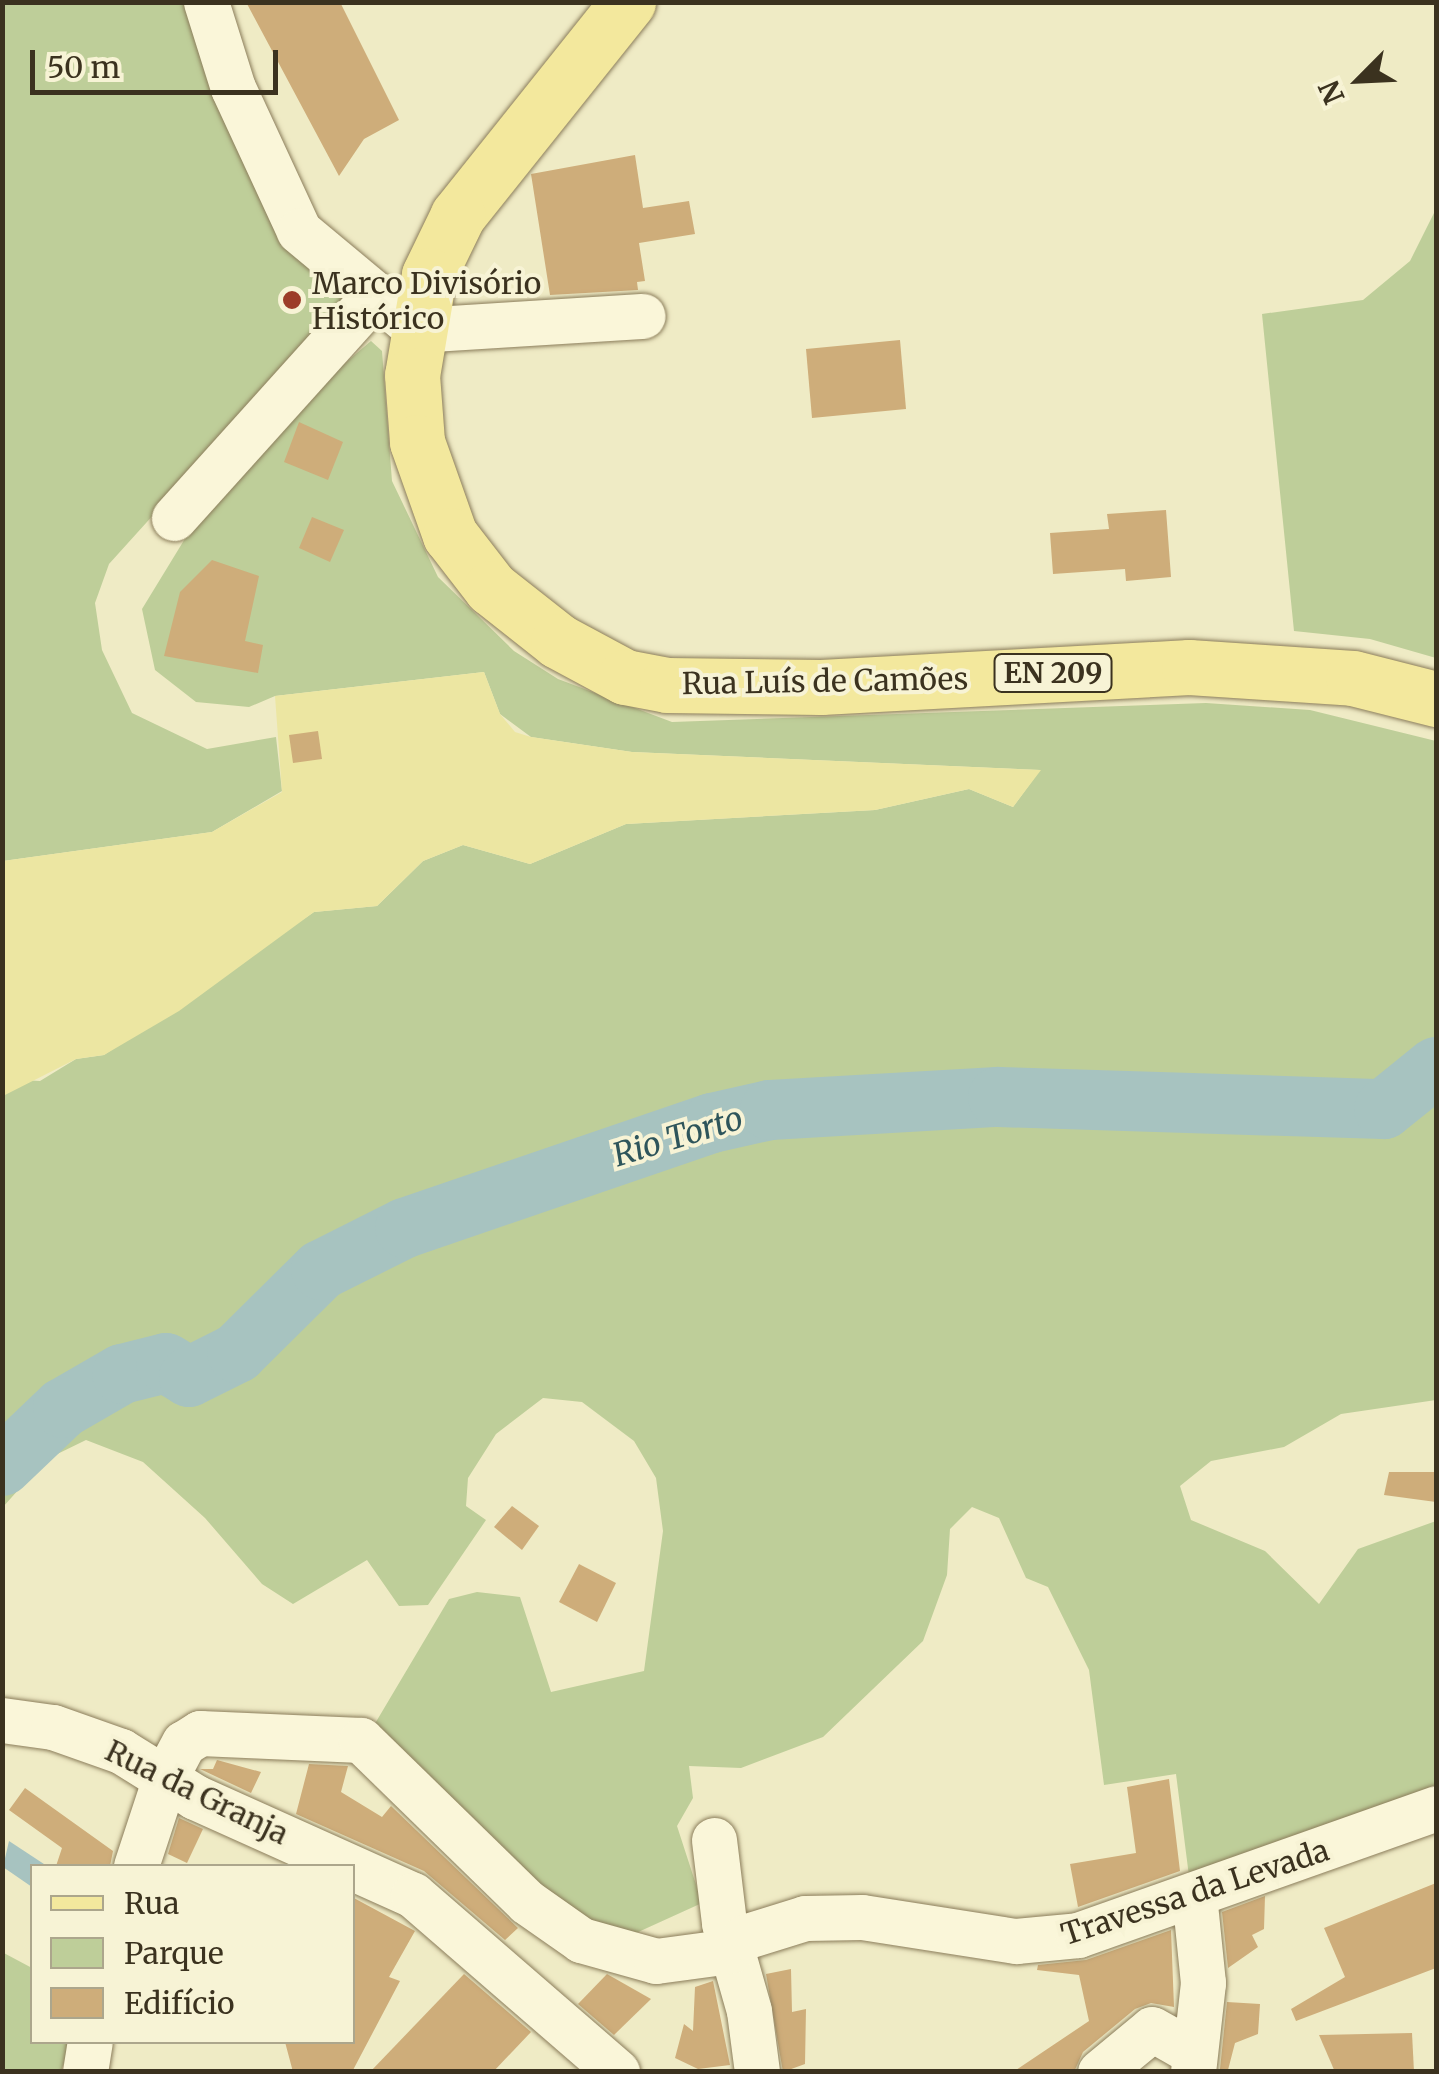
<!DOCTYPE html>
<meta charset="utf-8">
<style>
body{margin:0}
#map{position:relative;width:1439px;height:2074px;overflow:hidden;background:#efebc5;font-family:Merriweather,serif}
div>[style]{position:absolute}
.green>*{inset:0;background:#bece99}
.sand>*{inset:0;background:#ece6a2}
.water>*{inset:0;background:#a7c3c0}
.river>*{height:60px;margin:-30px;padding:0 30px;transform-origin:30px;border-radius:30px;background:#a7c3c0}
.building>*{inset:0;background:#cead7a}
.roads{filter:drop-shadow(0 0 2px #8b7d5b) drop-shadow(0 0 2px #8b7d5b)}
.minor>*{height:45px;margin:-22.5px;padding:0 22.5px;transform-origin:22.5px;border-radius:22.5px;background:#faf6d9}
.major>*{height:55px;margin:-27.5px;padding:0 27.5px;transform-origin:27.5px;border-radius:27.5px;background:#f3e89d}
.dots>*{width:28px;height:28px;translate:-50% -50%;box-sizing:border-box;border:5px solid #f7f3d5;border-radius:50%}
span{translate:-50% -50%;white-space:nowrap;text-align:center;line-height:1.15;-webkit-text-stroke:8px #f7f3d5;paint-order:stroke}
.shield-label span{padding:2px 8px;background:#f7f3d5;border:2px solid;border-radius:8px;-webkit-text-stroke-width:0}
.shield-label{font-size:28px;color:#3b321f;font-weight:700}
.poi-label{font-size:30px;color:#3b321f}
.left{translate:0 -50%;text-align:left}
.street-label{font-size:30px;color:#3b321f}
.water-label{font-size:32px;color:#2e555b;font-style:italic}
.frame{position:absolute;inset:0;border:5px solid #3b321f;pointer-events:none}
.legend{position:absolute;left:30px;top:1864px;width:325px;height:180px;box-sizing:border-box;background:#f7f3d5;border:2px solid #aca68c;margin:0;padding:12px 18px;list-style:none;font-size:30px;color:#3b321f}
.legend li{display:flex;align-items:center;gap:20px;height:50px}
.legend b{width:50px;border:2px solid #aca68c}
.north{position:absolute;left:1309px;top:30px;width:100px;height:100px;-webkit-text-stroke:8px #f7f3d5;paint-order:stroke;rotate:246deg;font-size:28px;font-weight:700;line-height:40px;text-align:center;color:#3b321f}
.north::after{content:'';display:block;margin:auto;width:35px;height:45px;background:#3b321f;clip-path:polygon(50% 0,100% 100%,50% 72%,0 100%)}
.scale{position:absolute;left:30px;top:50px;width:248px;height:45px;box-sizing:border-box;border:5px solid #3b321f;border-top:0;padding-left:12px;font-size:30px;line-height:35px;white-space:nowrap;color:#3b321f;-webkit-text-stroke:8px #f7f3d5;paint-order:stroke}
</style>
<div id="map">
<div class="green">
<div style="clip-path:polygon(2px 3px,188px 3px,352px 295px,109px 564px,95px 603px,102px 650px,132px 713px,207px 749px,276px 737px,282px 791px,212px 832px,3px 861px)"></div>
<div style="clip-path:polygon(1436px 209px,1436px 658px,1370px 639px,1294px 631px,1262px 314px,1363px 300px,1410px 261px)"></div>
<div style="clip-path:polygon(371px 341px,382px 351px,392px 481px,438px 577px,514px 651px,558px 679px,672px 722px,1206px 703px,1310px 710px,1436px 741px,1436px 1400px,1341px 1414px,1284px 1447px,1211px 1461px,1180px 1486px,1191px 1520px,1265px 1551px,1319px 1604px,1358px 1549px,1436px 1521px,1436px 1794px,1190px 1884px,1176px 1774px,1104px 1785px,1089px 1670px,1048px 1587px,1026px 1578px,999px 1518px,972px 1507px,950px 1529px,947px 1575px,923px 1641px,823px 1737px,741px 1768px,689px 1766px,693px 1798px,677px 1826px,702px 1903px,625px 1938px,559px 1910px,367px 1737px,449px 1599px,477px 1592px,520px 1597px,551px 1692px,644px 1671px,663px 1531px,656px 1478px,634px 1441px,582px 1402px,543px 1398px,496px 1434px,468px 1478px,466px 1506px,486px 1520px,428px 1605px,399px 1606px,367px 1560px,293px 1604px,262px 1584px,205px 1518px,143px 1462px,86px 1440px,45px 1460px,3px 1507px,2px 1079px,40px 1081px,76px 1059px,104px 1055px,314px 912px,377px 906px,423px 861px,463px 845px,530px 864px,626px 824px,875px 810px,969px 789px,1013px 807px,1040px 770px,632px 752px,531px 737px,500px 714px,484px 672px,275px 696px,249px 707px,196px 702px,155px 670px,142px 609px,186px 537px,324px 381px)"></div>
<div style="clip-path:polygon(2px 1952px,32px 1968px,32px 2042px,71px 2042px,61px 2071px,3px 2071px)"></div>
</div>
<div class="sand">
<div style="clip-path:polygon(484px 672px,500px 714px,515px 732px,531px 737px,632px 752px,1041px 770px,1013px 807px,969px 789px,875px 810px,626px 824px,530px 864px,463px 845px,423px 861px,377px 906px,314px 912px,179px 1011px,104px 1055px,76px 1059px,3px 1096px,3px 861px,212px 832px,282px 792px,275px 696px)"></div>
</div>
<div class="water">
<div style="clip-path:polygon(9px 1841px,47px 1866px,32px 1866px,32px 1887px,3px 1867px)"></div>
</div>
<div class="river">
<div style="left:2px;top:1466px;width:84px;rotate:-43.6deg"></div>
<div style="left:63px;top:1408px;width:68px;rotate:-30deg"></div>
<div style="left:122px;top:1374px;width:45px;rotate:-14deg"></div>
<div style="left:166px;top:1363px;width:27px;rotate:31deg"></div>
<div style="left:189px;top:1377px;width:54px;rotate:-26.6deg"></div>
<div style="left:237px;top:1353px;width:118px;rotate:-44.7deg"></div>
<div style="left:321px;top:1270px;width:94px;rotate:-26.6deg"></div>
<div style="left:405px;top:1228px;width:324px;rotate:-18.9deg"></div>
<div style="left:712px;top:1123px;width:59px;rotate:-12.6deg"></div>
<div style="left:770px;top:1110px;width:228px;rotate:-3.3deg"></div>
<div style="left:998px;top:1097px;width:386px;rotate:1.8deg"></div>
<div style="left:1384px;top:1109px;width:67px;rotate:-38.9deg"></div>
</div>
<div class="building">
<div style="clip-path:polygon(246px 2px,340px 2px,399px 120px,364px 139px,339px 176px)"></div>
<div style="clip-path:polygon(635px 155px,643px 208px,689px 201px,695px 234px,639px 243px,645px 281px,637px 282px,638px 290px,550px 295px,531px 174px)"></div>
<div style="clip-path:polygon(900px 340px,906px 409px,812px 418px,806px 349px)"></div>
<div style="clip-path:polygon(299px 422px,343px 442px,328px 480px,284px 462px)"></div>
<div style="clip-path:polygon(1166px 510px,1171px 577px,1126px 581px,1125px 569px,1053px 574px,1050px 533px,1109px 529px,1107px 514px)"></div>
<div style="clip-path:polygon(312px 517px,344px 530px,330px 562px,299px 548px)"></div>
<div style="clip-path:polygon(212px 560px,259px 576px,245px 641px,263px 645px,258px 673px,164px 656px,180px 592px)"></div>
<div style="clip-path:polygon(318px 731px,322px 759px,293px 763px,289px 735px)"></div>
<div style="clip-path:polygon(1389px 1472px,1436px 1472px,1436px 1502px,1384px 1495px)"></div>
<div style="clip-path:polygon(512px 1506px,539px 1526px,522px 1550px,494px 1527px)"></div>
<div style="clip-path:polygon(579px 1564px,616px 1583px,597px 1622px,559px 1602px)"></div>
<div style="clip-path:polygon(217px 1760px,261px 1772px,251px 1793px,200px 1769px,213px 1769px)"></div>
<div style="clip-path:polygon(309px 1764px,348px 1766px,341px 1792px,382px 1817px,391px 1806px,518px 1928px,505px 1940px,424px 1871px,296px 1814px)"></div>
<div style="clip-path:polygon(1169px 1779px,1180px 1871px,1078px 1907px,1070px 1864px,1136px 1853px,1127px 1787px)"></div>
<div style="clip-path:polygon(25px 1788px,113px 1851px,110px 1866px,56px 1866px,62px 1848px,9px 1810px)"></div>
<div style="clip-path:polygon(179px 1818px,203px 1829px,187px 1863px,168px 1854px)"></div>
<div style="clip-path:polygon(1436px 1883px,1436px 1968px,1296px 2021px,1291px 2009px,1345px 1977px,1324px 1928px)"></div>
<div style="clip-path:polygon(1265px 1896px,1264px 1929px,1252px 1935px,1258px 1947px,1228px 1968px,1222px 1912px)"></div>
<div style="clip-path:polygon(352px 1897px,415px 1931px,389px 1977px,400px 1981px,352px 2072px,293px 2072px,285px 2042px,352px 2042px)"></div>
<div style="clip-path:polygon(1171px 1930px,1174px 2007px,1151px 2003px,1135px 2009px,1083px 2052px,1074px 2072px,1013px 2072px,1089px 2021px,1079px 1975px,1037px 1970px,1038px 1965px,1086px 1960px)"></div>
<div style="clip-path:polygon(791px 1969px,792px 2012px,806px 2009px,805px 2064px,783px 2072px,766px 1974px)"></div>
<div style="clip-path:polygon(464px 1974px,531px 2032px,493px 2072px,370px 2072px)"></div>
<div style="clip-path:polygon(607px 1974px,651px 1999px,614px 2035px,578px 2004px)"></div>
<div style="clip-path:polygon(713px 1981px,730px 2065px,698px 2069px,675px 2058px,684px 2024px,693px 2031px,695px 1987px)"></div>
<div style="clip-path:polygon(1227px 2002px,1260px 2004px,1258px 2034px,1235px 2043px,1228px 2070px,1220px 2069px)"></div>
<div style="clip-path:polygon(1412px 2033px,1414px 2072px,1335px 2072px,1319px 2035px)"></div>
</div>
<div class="roads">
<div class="minor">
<div style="left:206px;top:2px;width:90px;rotate:72.6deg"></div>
<div style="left:233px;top:88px;width:157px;rotate:65.2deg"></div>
<div style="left:299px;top:231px;width:155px;rotate:39.8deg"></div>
<div style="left:418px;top:330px;width:225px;rotate:-3.6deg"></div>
<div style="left:174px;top:518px;width:299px;rotate:-48deg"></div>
<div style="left:2px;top:1720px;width:51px;rotate:7.8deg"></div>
<div style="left:53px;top:1727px;width:72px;rotate:19.4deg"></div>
<div style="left:121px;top:1751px;width:87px;rotate:31.9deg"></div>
<div style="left:195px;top:1797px;width:239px;rotate:24.2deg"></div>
<div style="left:413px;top:1895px;width:270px;rotate:40.9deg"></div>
<div style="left:714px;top:1840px;width:84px;rotate:83.1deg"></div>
<div style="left:724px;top:1923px;width:91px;rotate:74.1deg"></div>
<div style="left:749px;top:2011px;width:62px;rotate:82.5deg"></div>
<div style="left:136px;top:1866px;width:93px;rotate:-71.8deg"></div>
<div style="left:165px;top:1778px;width:40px;rotate:-62deg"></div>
<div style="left:184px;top:1743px;width:19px;rotate:-32deg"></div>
<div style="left:200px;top:1733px;width:161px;rotate:2.5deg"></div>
<div style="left:361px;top:1740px;width:232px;rotate:44.3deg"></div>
<div style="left:527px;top:1902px;width:66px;rotate:35.1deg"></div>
<div style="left:581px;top:1940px;width:78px;rotate:15.6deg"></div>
<div style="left:656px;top:1961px;width:75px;rotate:-7.7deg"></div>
<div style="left:730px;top:1951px;width:20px;rotate:-45deg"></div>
<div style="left:744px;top:1937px;width:64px;rotate:-17.3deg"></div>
<div style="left:805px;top:1918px;width:57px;rotate:-1deg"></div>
<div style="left:862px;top:1917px;width:156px;rotate:8.9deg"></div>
<div style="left:1016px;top:1941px;width:62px;rotate:-5.5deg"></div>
<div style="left:1078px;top:1935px;width:380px;rotate:-19.5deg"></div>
<div style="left:85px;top:2072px;width:30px;rotate:-81deg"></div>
<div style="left:1100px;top:2072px;width:67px;rotate:-39.6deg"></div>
<div style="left:1152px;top:2029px;width:45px;rotate:29.4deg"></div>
<div style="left:1193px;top:2072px;width:90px;rotate:-83.6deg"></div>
<div style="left:1203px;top:1983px;width:89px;rotate:-95.8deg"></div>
</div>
<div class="major">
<div style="left:628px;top:2px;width:273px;rotate:128.6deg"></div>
<div style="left:458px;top:215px;width:67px;rotate:115.8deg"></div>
<div style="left:429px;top:275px;width:101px;rotate:99.6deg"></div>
<div style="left:412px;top:375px;width:67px;rotate:85.7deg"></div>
<div style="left:417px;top:442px;width:99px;rotate:70.5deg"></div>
<div style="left:450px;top:535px;width:67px;rotate:52.3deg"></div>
<div style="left:491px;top:588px;width:85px;rotate:38.3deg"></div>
<div style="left:558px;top:641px;width:76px;rotate:28.2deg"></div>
<div style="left:625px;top:677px;width:43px;rotate:10.8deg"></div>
<div style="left:667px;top:685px;width:154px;rotate:0.7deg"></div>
<div style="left:821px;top:687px;width:369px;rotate:-3.1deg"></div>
<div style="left:1189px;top:667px;width:164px;rotate:3.8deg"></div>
<div style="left:1353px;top:678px;width:86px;rotate:14.2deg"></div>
</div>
</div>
<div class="dots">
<div style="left:292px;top:300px;background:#9c3d29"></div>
</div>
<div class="shield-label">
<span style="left:1053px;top:673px">EN 209</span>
</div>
<div class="poi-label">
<span class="left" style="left:312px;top:300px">Marco Divisório<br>Histórico</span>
</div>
<div class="street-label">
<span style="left:825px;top:681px;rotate:-1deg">Rua Luís de Camões</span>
<span style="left:197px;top:1792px;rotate:26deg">Rua da Granja</span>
<span style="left:1195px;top:1892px;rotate:-18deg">Travessa da Levada</span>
</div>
<div class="water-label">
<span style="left:678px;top:1137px;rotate:-17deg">Rio Torto</span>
</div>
<div class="frame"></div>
<ul class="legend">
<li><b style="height:12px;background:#f3e89d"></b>Rua</li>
<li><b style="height:28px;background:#bece99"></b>Parque</li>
<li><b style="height:28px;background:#cead7a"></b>Edifício</li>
</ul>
<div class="north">N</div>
<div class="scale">50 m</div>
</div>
